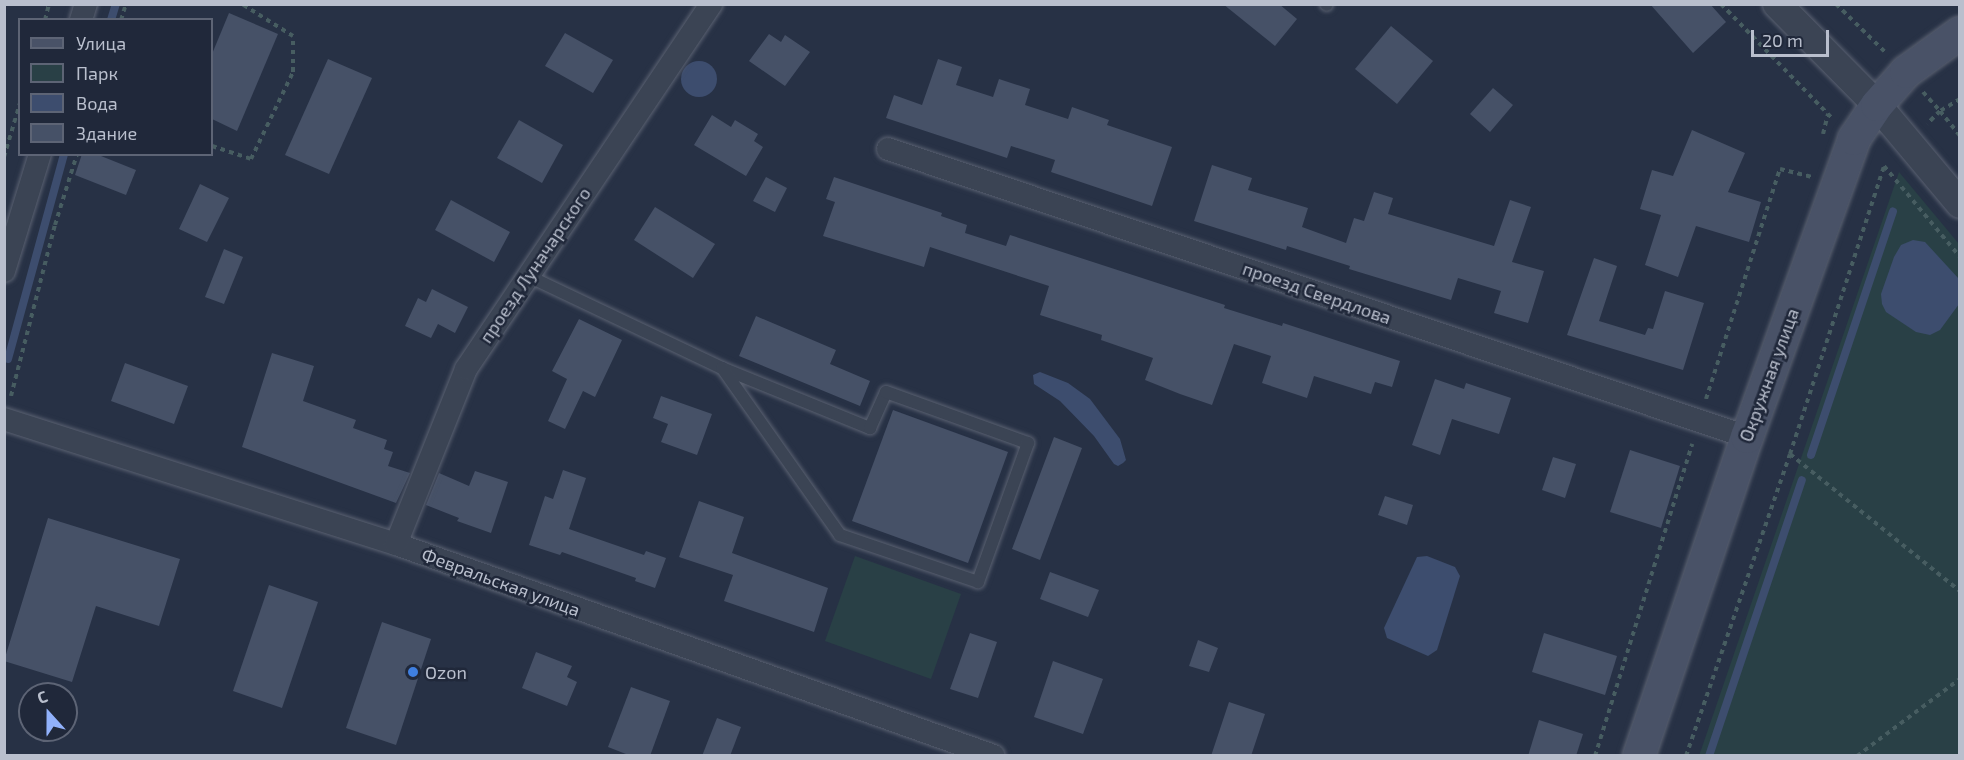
<!DOCTYPE html>
<meta charset="utf-8">
<style>
body{margin:0}
#map{position:relative;width:1964px;height:760px;overflow:hidden;background:#273145;font-family:"Exo 2",sans-serif}
div>[style]{position:absolute}
.green>*{inset:0;background:#294046}
.water>*{inset:0;background:#3d4d6e}
.round{border-radius:50%}
.stream>*{height:8px;margin:-4px;padding:0 4px;transform-origin:4px;border-radius:4px;background:#3d4d6e}
.building>*{inset:0;background:#465167}
.path>*{height:4px;margin-top:-2px;transform-origin:0;background:repeating-linear-gradient(90deg,#475d61 0 4.5px,transparent 0 9px)}
.roads{filter:drop-shadow(0 0 2px #5a6171) drop-shadow(0 0 2px #5a6171)}
.service>*{height:12px;margin:-6px;padding:0 6px;transform-origin:6px;border-radius:6px;background:#3b4454}
.minor>*{height:22px;margin:-11px;padding:0 11px;transform-origin:11px;border-radius:11px;background:#3b4454}
.tertiary>*{height:28px;margin:-14px;padding:0 14px;transform-origin:14px;border-radius:14px;background:#3b4454}
.secondary>*{height:32px;margin:-16px;padding:0 16px;transform-origin:16px;border-radius:16px;background:#495267}
.dots>*{width:16px;height:16px;translate:-50% -50%;box-sizing:border-box;border:3px solid #20283a;border-radius:50%}
span{translate:-50% -50%;white-space:nowrap;text-align:center;line-height:1.15;-webkit-text-stroke:5px #20283a;paint-order:stroke}
.street-label{font-size:18px;color:#b9bfcd}
.poi-label{font-size:18px;color:#b9bfcd}
.left{translate:0 -50%;text-align:left}
.frame{position:absolute;inset:0;border:6px solid #b9bfcd;pointer-events:none}
.legend{position:absolute;left:18px;top:18px;width:195px;height:138px;box-sizing:border-box;background:#20283a;border:2px solid #5d6475;margin:0;padding:8px 10px;list-style:none;font-size:18px;color:#b9bfcd}
.legend li{display:flex;align-items:center;gap:12px;height:30px}
.legend b{width:30px;border:2px solid #5d6475}
.north{position:absolute;left:18px;top:682px;width:60px;height:60px;box-sizing:border-box;background:#20283a;border:2px solid #5d6475;border-radius:50%;rotate:339deg;font-size:16px;font-weight:700;line-height:24px;text-align:center;color:#b9bfcd}
.north::after{content:'';display:block;margin:auto;width:21px;height:27px;background:#91b1fb;clip-path:polygon(50% 0,100% 100%,50% 72%,0 100%)}
.scale{position:absolute;left:1751px;top:30px;width:78px;height:27px;box-sizing:border-box;border:3px solid #b9bfcd;border-top:0;padding-left:8px;font-size:18px;line-height:21px;white-space:nowrap;color:#b9bfcd;-webkit-text-stroke:4px #20283a;paint-order:stroke}
</style>
<div id="map">
<div class="green">
<div style="clip-path:polygon(1899px 172px,1959px 244px,1959px 755px,1699px 756px)"></div>
<div style="clip-path:polygon(855px 556px,961px 594px,931px 679px,825px 641px)"></div>
</div>
<div class="water">
<div class="round" style="left:681px;top:61px;width:36px;height:36px"></div>
<div style="clip-path:polygon(1913px 240px,1925px 242px,1959px 279px,1959px 304px,1940px 330px,1930px 335px,1916px 332px,1886px 312px,1882px 304px,1881px 294px,1894px 257px,1901px 245px)"></div>
<div style="clip-path:polygon(1040px 372px,1068px 383px,1090px 399px,1120px 439px,1126px 460px,1123px 463px,1118px 466px,1114px 464px,1094px 436px,1060px 401px,1034px 384px,1033px 375px)"></div>
<div style="clip-path:polygon(1427px 556px,1455px 567px,1460px 576px,1437px 650px,1428px 656px,1387px 638px,1384px 628px,1417px 557px)"></div>
</div>
<div class="stream">
<div style="left:111px;top:20px;width:17px;rotate:-73deg"></div>
<div style="left:8px;top:359px;width:213px;rotate:-74.7deg"></div>
<div style="left:1811px;top:455px;width:257px;rotate:-71.4deg"></div>
<div style="left:1709px;top:756px;width:291px;rotate:-71.4deg"></div>
</div>
<div class="building">
<div style="clip-path:polygon(1223px 4px,1279px 4px,1297px 19px,1275px 46px)"></div>
<div style="clip-path:polygon(1650px 4px,1710px 4px,1726px 22px,1693px 53px)"></div>
<div style="clip-path:polygon(229px 13px,278px 34px,237px 131px,212px 119px,212px 54px)"></div>
<div style="clip-path:polygon(1391px 26px,1433px 61px,1397px 104px,1355px 69px)"></div>
<div style="clip-path:polygon(565px 33px,613px 60px,593px 93px,545px 66px)"></div>
<div style="clip-path:polygon(769px 34px,781px 42px,785px 35px,810px 52px,785px 86px,749px 61px)"></div>
<div style="clip-path:polygon(328px 59px,372px 78px,329px 174px,285px 155px)"></div>
<div style="clip-path:polygon(938px 59px,962px 67px,956px 85px,993px 97px,999px 79px,1030px 89px,1025px 105px,1068px 119px,1072px 107px,1109px 120px,1107px 125px,1172px 147px,1152px 206px,1051px 172px,1055px 160px,1011px 146px,1007px 158px,886px 118px,894px 95px,922px 105px)"></div>
<div style="clip-path:polygon(1493px 88px,1513px 105px,1490px 132px,1470px 114px)"></div>
<div style="clip-path:polygon(712px 115px,731px 127px,735px 120px,758px 134px,754px 141px,763px 147px,746px 176px,694px 145px)"></div>
<div style="clip-path:polygon(519px 120px,563px 145px,542px 183px,497px 158px)"></div>
<div style="clip-path:polygon(1692px 130px,1745px 153px,1728px 192px,1761px 202px,1749px 242px,1696px 226px,1678px 277px,1645px 265px,1661px 215px,1640px 209px,1652px 170px,1673px 176px)"></div>
<div style="clip-path:polygon(82px 154px,96px 154px,136px 170px,126px 195px,75px 175px)"></div>
<div style="clip-path:polygon(1212px 165px,1252px 178px,1248px 190px,1308px 208px,1302px 227px,1346px 243px,1354px 218px,1364px 221px,1374px 192px,1393px 198px,1388px 214px,1494px 246px,1510px 200px,1531px 207px,1512px 262px,1544px 271px,1528px 323px,1494px 313px,1501px 291px,1458px 278px,1451px 300px,1349px 269px,1350px 266px,1287px 246px,1286px 250px,1194px 221px)"></div>
<div style="clip-path:polygon(766px 177px,787px 188px,775px 212px,753px 201px)"></div>
<div style="clip-path:polygon(834px 177px,942px 213px,941px 216px,967px 225px,965px 233px,1006px 246px,1010px 235px,1225px 305px,1224px 308px,1282px 326px,1283px 323px,1400px 361px,1392px 387px,1375px 382px,1371px 394px,1314px 376px,1307px 398px,1262px 383px,1271px 356px,1234px 344px,1212px 405px,1180px 394px,1145px 380px,1153px 358px,1101px 340px,1102px 335px,1040px 315px,1049px 286px,930px 247px,924px 267px,823px 236px,835px 202px,826px 199px)"></div>
<div style="clip-path:polygon(200px 184px,229px 198px,207px 242px,179px 229px)"></div>
<div style="clip-path:polygon(451px 200px,510px 232px,494px 262px,435px 230px)"></div>
<div style="clip-path:polygon(655px 207px,715px 244px,693px 278px,634px 240px)"></div>
<div style="clip-path:polygon(224px 249px,243px 257px,224px 304px,205px 297px)"></div>
<div style="clip-path:polygon(1594px 258px,1617px 266px,1599px 321px,1645px 335px,1648px 328px,1653px 329px,1665px 291px,1704px 303px,1683px 370px,1567px 335px)"></div>
<div style="clip-path:polygon(432px 289px,468px 307px,455px 333px,438px 324px,431px 338px,405px 326px,418px 298px,426px 302px)"></div>
<div style="clip-path:polygon(756px 316px,836px 350px,830px 364px,870px 381px,860px 406px,739px 356px)"></div>
<div style="clip-path:polygon(579px 319px,622px 340px,595px 397px,583px 391px,565px 429px,548px 421px,567px 379px,552px 371px)"></div>
<div style="clip-path:polygon(272px 353px,314px 366px,303px 401px,356px 420px,353px 428px,387px 440px,384px 449px,393px 452px,388px 466px,410px 473px,396px 503px,242px 447px)"></div>
<div style="clip-path:polygon(125px 363px,188px 386px,174px 424px,111px 401px)"></div>
<div style="clip-path:polygon(1435px 379px,1464px 389px,1466px 383px,1511px 398px,1499px 434px,1452px 419px,1440px 455px,1412px 445px)"></div>
<div style="clip-path:polygon(661px 396px,712px 414px,697px 455px,661px 442px,668px 424px,653px 418px)"></div>
<div style="clip-path:polygon(893px 410px,1008px 452px,968px 563px,852px 521px)"></div>
<div style="clip-path:polygon(1054px 437px,1082px 448px,1040px 560px,1012px 549px)"></div>
<div style="clip-path:polygon(1630px 450px,1680px 466px,1661px 528px,1610px 512px)"></div>
<div style="clip-path:polygon(1553px 457px,1576px 464px,1565px 498px,1542px 490px)"></div>
<div style="clip-path:polygon(563px 470px,586px 478px,569px 529px,644px 555px,646px 551px,666px 558px,655px 588px,635px 581px,636px 578px,562px 552px,560px 555px,529px 545px,545px 496px,553px 499px)"></div>
<div style="clip-path:polygon(475px 471px,508px 482px,491px 533px,457px 521px,459px 518px,426px 505px,439px 473px,469px 486px)"></div>
<div style="clip-path:polygon(1385px 496px,1413px 505px,1407px 525px,1378px 515px)"></div>
<div style="clip-path:polygon(699px 501px,744px 517px,732px 553px,828px 588px,814px 632px,724px 601px,733px 575px,679px 557px)"></div>
<div style="clip-path:polygon(48px 518px,180px 559px,159px 626px,96px 606px,72px 682px,4px 661px)"></div>
<div style="clip-path:polygon(1050px 572px,1099px 590px,1088px 617px,1040px 599px)"></div>
<div style="clip-path:polygon(269px 585px,318px 602px,282px 708px,233px 691px)"></div>
<div style="clip-path:polygon(382px 622px,431px 639px,396px 745px,346px 728px)"></div>
<div style="clip-path:polygon(970px 633px,997px 642px,978px 698px,950px 689px)"></div>
<div style="clip-path:polygon(1544px 633px,1617px 656px,1605px 695px,1532px 672px)"></div>
<div style="clip-path:polygon(1198px 640px,1218px 648px,1209px 672px,1189px 666px)"></div>
<div style="clip-path:polygon(536px 652px,572px 666px,567px 677px,577px 682px,567px 706px,522px 688px)"></div>
<div style="clip-path:polygon(1053px 661px,1103px 679px,1083px 734px,1034px 717px)"></div>
<div style="clip-path:polygon(631px 687px,670px 701px,650px 756px,631px 756px,608px 747px)"></div>
<div style="clip-path:polygon(1229px 702px,1265px 714px,1251px 756px,1211px 756px)"></div>
<div style="clip-path:polygon(717px 718px,741px 727px,730px 756px,702px 756px)"></div>
<div style="clip-path:polygon(1539px 720px,1583px 734px,1576px 756px,1528px 756px)"></div>
</div>
<div class="path">
<div style="left:1721px;top:4px;width:162px;rotate:45.8deg"></div>
<div style="left:1836px;top:4px;width:71px;rotate:44.4deg"></div>
<div style="left:45px;top:20px;width:16px;rotate:-76deg"></div>
<div style="left:121px;top:20px;width:17px;rotate:-73deg"></div>
<div style="left:1923px;top:92px;width:25px;rotate:48deg"></div>
<div style="left:1940px;top:111px;width:18px;rotate:135deg"></div>
<div style="left:1960px;top:99px;width:23px;rotate:149deg"></div>
<div style="left:1940px;top:111px;width:32px;rotate:51deg"></div>
<div style="left:1823px;top:134px;width:21px;rotate:-76deg"></div>
<div style="left:212px;top:146px;width:41px;rotate:18.4deg"></div>
<div style="left:251px;top:159px;width:97px;rotate:-64.2deg"></div>
<div style="left:293px;top:72px;width:36px;rotate:-90deg"></div>
<div style="left:293px;top:36px;width:60px;rotate:-147.9deg"></div>
<div style="left:4px;top:157px;width:56px;rotate:-73.5deg"></div>
<div style="left:1884px;top:166px;width:119px;rotate:50.1deg"></div>
<div style="left:11px;top:396px;width:177px;rotate:-75.6deg"></div>
<div style="left:55px;top:225px;width:74px;rotate:-72.8deg"></div>
<div style="left:1706px;top:399px;width:242px;rotate:-72.2deg"></div>
<div style="left:1780px;top:169px;width:32px;rotate:14deg"></div>
<div style="left:1790px;top:454px;width:218px;rotate:38.9deg"></div>
<div style="left:1595px;top:756px;width:327px;rotate:-72.7deg"></div>
<div style="left:1686px;top:756px;width:319px;rotate:-71deg"></div>
<div style="left:1790px;top:454px;width:303px;rotate:-71.9deg"></div>
<div style="left:1857px;top:756px;width:129px;rotate:-36.8deg"></div>
</div>
<div class="roads">
<div class="service">
<div style="left:1326px;top:4px;width:1px;rotate:45deg"></div>
<div style="left:528px;top:276px;width:215px;rotate:25.4deg"></div>
<div style="left:722px;top:368px;width:160px;rotate:22.1deg"></div>
<div style="left:870px;top:428px;width:39px;rotate:-66deg"></div>
<div style="left:886px;top:392px;width:151px;rotate:19.8deg"></div>
<div style="left:1028px;top:443px;width:148px;rotate:109.8deg"></div>
<div style="left:978px;top:582px;width:146px;rotate:-161.2deg"></div>
<div style="left:840px;top:535px;width:204px;rotate:-125.2deg"></div>
</div>
<div class="minor">
<div style="left:81px;top:20px;width:17px;rotate:-73deg"></div>
<div style="left:888px;top:149px;width:906px;rotate:18.53deg"></div>
<div style="left:4px;top:271px;width:122px;rotate:-72.9deg"></div>
<div style="left:4px;top:419px;width:411px;rotate:17.7deg"></div>
<div style="left:396px;top:544px;width:634px;rotate:19.52deg"></div>
<div style="left:396px;top:544px;width:188px;rotate:-68.2deg"></div>
<div style="left:466px;top:369px;width:440px;rotate:-56.1deg"></div>
</div>
<div class="tertiary">
<div style="left:1777px;top:4px;width:142px;rotate:45.3deg"></div>
<div style="left:1877px;top:105px;width:129px;rotate:50deg"></div>
</div>
<div class="secondary">
<div style="left:1639px;top:756px;width:337px;rotate:-71.3deg"></div>
<div style="left:1747px;top:437px;width:317px;rotate:-70.2deg"></div>
<div style="left:1854px;top:139px;width:41px;rotate:-55.9deg"></div>
<div style="left:1877px;top:105px;width:44px;rotate:-48.7deg"></div>
<div style="left:1906px;top:72px;width:67px;rotate:-35.8deg"></div>
</div>
</div>
<div class="dots">
<div style="left:413px;top:672px;background:#3f7fe0"></div>
</div>
<div class="street-label">
<span style="left:535px;top:265px;rotate:-56deg">проезд Луначарского</span>
<span style="left:1317px;top:293px;rotate:19deg">проезд Свердлова</span>
<span style="left:1769px;top:375px;rotate:-70deg">Окружная улица</span>
<span style="left:501px;top:582px;rotate:20deg">Февральская улица</span>
</div>
<div class="poi-label">
<span class="left" style="left:425px;top:672px">Ozon</span>
</div>
<div class="frame"></div>
<ul class="legend">
<li><b style="height:8px;background:#495267"></b>Улица</li>
<li><b style="height:16px;background:#294046"></b>Парк</li>
<li><b style="height:16px;background:#3d4d6e"></b>Вода</li>
<li><b style="height:16px;background:#465167"></b>Здание</li>
</ul>
<div class="north">С</div>
<div class="scale">20 m</div>
</div>
